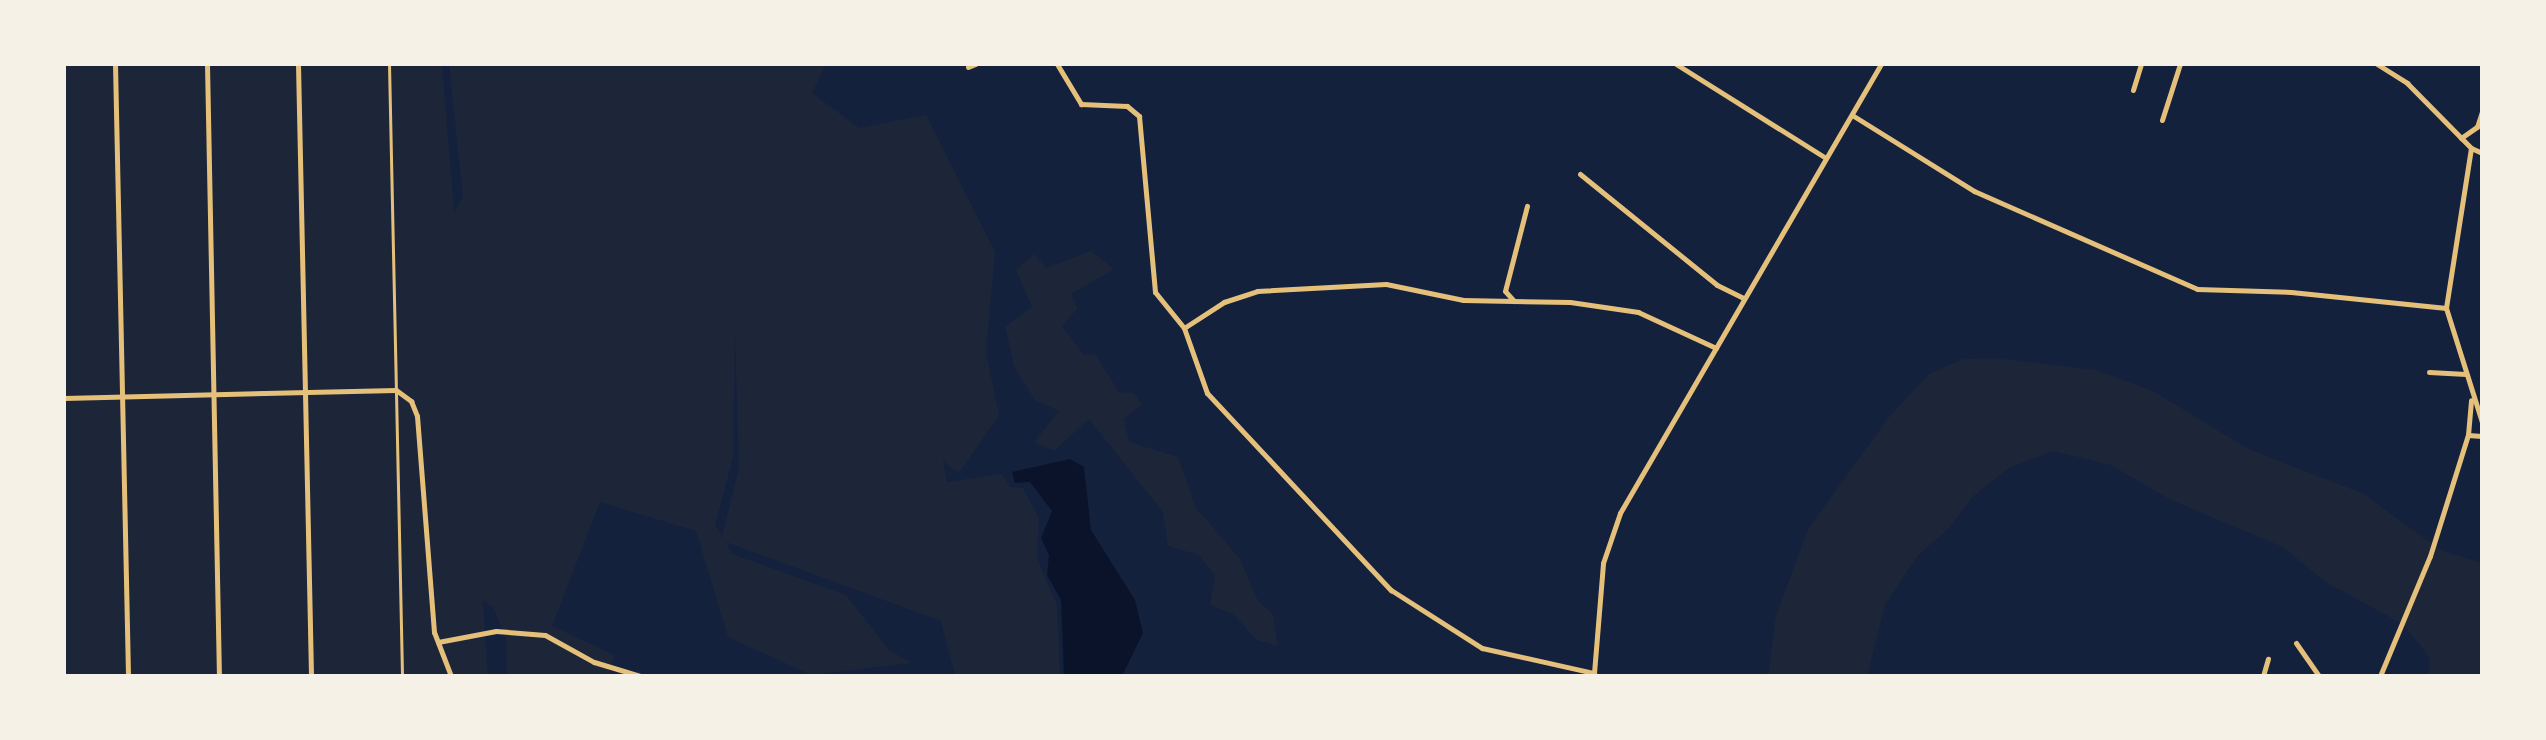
<!DOCTYPE html>
<style>
body{margin:0}
#map{position:relative;width:2546px;height:740px;overflow:hidden;background:#14213d;font-family:Manrope,sans-serif}
div>[style]{position:absolute}
.green>*{inset:0;background:#1d2539}
.water>*{inset:0;background:#0b132b}
.service>*{height:3px;margin:-1.5px;padding:0 1.5px;transform-origin:1.5px;border-radius:1.5px;background:#e5c07b}
.minor>*{height:5px;margin:-2.5px;padding:0 2.5px;transform-origin:2.5px;border-radius:2.5px;background:#e5c07b}
span{translate:-50% -50%;white-space:nowrap;text-align:center;line-height:1.15;-webkit-text-stroke:7px #f6f1e7;paint-order:stroke}
.frame{position:absolute;inset:0;border:66px solid #f6f1e7;pointer-events:none}
</style>
<div id="map">
<div class="green">
<div style="clip-path:polygon(evenodd,64px 64px,442px 64px,454px 212px,463px 198px,449px 64px,826px 64px,812px 93px,859px 128px,926px 115px,995px 252px,986px 352px,999px 415px,959px 473px,943px 461px,947px 482px,1002px 474px,1010px 487px,1023px 488px,1039px 518px,1037px 559px,1057px 605px,1060px 676px,955px 676px,941px 621px,726px 542px,732px 554px,846px 595px,888px 649px,911px 663px,811px 675px,728px 637px,696px 531px,600px 502px,552px 626px,614px 655px,609px 676px,507px 676px,506px 638px,493px 608px,483px 600px,488px 676px,64px 676px,64px 64px,735px 336px,739px 468px,722px 536px,715px 525px,733px 458px,735px 336px)"></div>
<div style="clip-path:polygon(1091px 251px,1114px 269px,1071px 294px,1077px 309px,1062px 326px,1084px 355px,1095px 354px,1119px 392px,1133px 393px,1142px 404px,1124px 419px,1129px 442px,1178px 457px,1196px 508px,1240px 559px,1258px 601px,1273px 614px,1278px 646px,1257px 640px,1233px 614px,1210px 605px,1215px 575px,1199px 555px,1168px 546px,1163px 512px,1089px 419px,1054px 451px,1034px 442px,1059px 411px,1035px 400px,1015px 369px,1005px 327px,1032px 307px,1016px 270px,1034px 254px,1046px 268px)"></div>
<div style="clip-path:polygon(1994px 358px,2096px 370px,2155px 392px,2248px 449px,2362px 493px,2442px 551px,2482px 563px,2482px 676px,2428px 676px,2430px 658px,2404px 625px,2324px 581px,2283px 547px,2171px 500px,2111px 465px,2053px 451px,2009px 468px,1972px 497px,1948px 529px,1918px 555px,1885px 605px,1867px 676px,1768px 676px,1776px 616px,1808px 529px,1889px 417px,1929px 374px,1963px 359px)"></div>
</div>
<div class="water">
<div style="clip-path:polygon(1070px 459px,1084px 467px,1091px 530px,1135px 600px,1143px 633px,1122px 676px,1064px 676px,1061px 600px,1047px 575px,1049px 555px,1041px 538px,1052px 511px,1030px 482px,1015px 483px,1012px 472px)"></div>
</div>
<div class="service">
<div style="left:389px;top:64px;width:612px;rotate:88.78deg"></div>
</div>
<div class="minor">
<div style="left:115px;top:64px;width:612px;rotate:88.78deg"></div>
<div style="left:207px;top:64px;width:612px;rotate:88.88deg"></div>
<div style="left:298px;top:64px;width:612px;rotate:88.78deg"></div>
<div style="left:1057px;top:64px;width:47px;rotate:59deg"></div>
<div style="left:1081px;top:104px;width:46px;rotate:2.5deg"></div>
<div style="left:1127px;top:106px;width:16px;rotate:40deg"></div>
<div style="left:1139px;top:116px;width:177px;rotate:84.8deg"></div>
<div style="left:1155px;top:292px;width:46px;rotate:51.1deg"></div>
<div style="left:1184px;top:328px;width:69px;rotate:70.5deg"></div>
<div style="left:1207px;top:393px;width:270px;rotate:47deg"></div>
<div style="left:1391px;top:590px;width:108px;rotate:32.5deg"></div>
<div style="left:1482px;top:648px;width:115px;rotate:12.6deg"></div>
<div style="left:1676px;top:64px;width:175px;rotate:32.1deg"></div>
<div style="left:2377px;top:64px;width:36px;rotate:32deg"></div>
<div style="left:2407px;top:83px;width:91px;rotate:45.4deg"></div>
<div style="left:2471px;top:148px;width:12px;rotate:24deg"></div>
<div style="left:968px;top:67px;width:8px;rotate:-23deg"></div>
<div style="left:2133px;top:90px;width:27px;rotate:-73deg"></div>
<div style="left:1852px;top:115px;width:144px;rotate:31.9deg"></div>
<div style="left:1974px;top:191px;width:244px;rotate:23.7deg"></div>
<div style="left:2197px;top:289px;width:94px;rotate:1.8deg"></div>
<div style="left:2291px;top:292px;width:156px;rotate:5.9deg"></div>
<div style="left:2162px;top:120px;width:59px;rotate:-72.2deg"></div>
<div style="left:2461px;top:138px;width:19px;rotate:-35deg"></div>
<div style="left:2477px;top:127px;width:16px;rotate:-72deg"></div>
<div style="left:2471px;top:148px;width:162px;rotate:98.9deg"></div>
<div style="left:2446px;top:308px;width:120px;rotate:72.5deg"></div>
<div style="left:1580px;top:174px;width:176px;rotate:39deg"></div>
<div style="left:1717px;top:285px;width:30px;rotate:26deg"></div>
<div style="left:1514px;top:301px;width:13px;rotate:-132deg"></div>
<div style="left:1505px;top:291px;width:88px;rotate:-75.5deg"></div>
<div style="left:1184px;top:328px;width:48px;rotate:-33deg"></div>
<div style="left:1224px;top:302px;width:35px;rotate:-18deg"></div>
<div style="left:1257px;top:291px;width:129px;rotate:-3.1deg"></div>
<div style="left:1386px;top:284px;width:79px;rotate:11.7deg"></div>
<div style="left:1463px;top:300px;width:107px;rotate:1.1deg"></div>
<div style="left:1570px;top:302px;width:69px;rotate:8.4deg"></div>
<div style="left:1638px;top:312px;width:86px;rotate:24.8deg"></div>
<div style="left:2429px;top:372px;width:37px;rotate:3deg"></div>
<div style="left:64px;top:398px;width:332px;rotate:-1.4deg"></div>
<div style="left:396px;top:390px;width:19px;rotate:36deg"></div>
<div style="left:411px;top:401px;width:16px;rotate:68deg"></div>
<div style="left:417px;top:416px;width:217px;rotate:85.5deg"></div>
<div style="left:434px;top:632px;width:47px;rotate:68.9deg"></div>
<div style="left:2468px;top:435px;width:14px;rotate:4deg"></div>
<div style="left:438px;top:642px;width:59px;rotate:-10.7deg"></div>
<div style="left:496px;top:631px;width:49px;rotate:4.7deg"></div>
<div style="left:545px;top:635px;width:56px;rotate:28.9deg"></div>
<div style="left:594px;top:662px;width:48px;rotate:16.9deg"></div>
<div style="left:2296px;top:643px;width:40px;rotate:55.1deg"></div>
<div style="left:1594px;top:673px;width:110px;rotate:-85.3deg"></div>
<div style="left:1603px;top:563px;width:53px;rotate:-71.2deg"></div>
<div style="left:1620px;top:513px;width:519px;rotate:-59.83deg"></div>
<div style="left:2263px;top:676px;width:18px;rotate:-74deg"></div>
<div style="left:2380px;top:676px;width:130px;rotate:-67.4deg"></div>
<div style="left:2430px;top:556px;width:127px;rotate:-72.6deg"></div>
<div style="left:2468px;top:435px;width:35px;rotate:-85deg"></div>
</div>
<div class="frame"></div>
</div>
